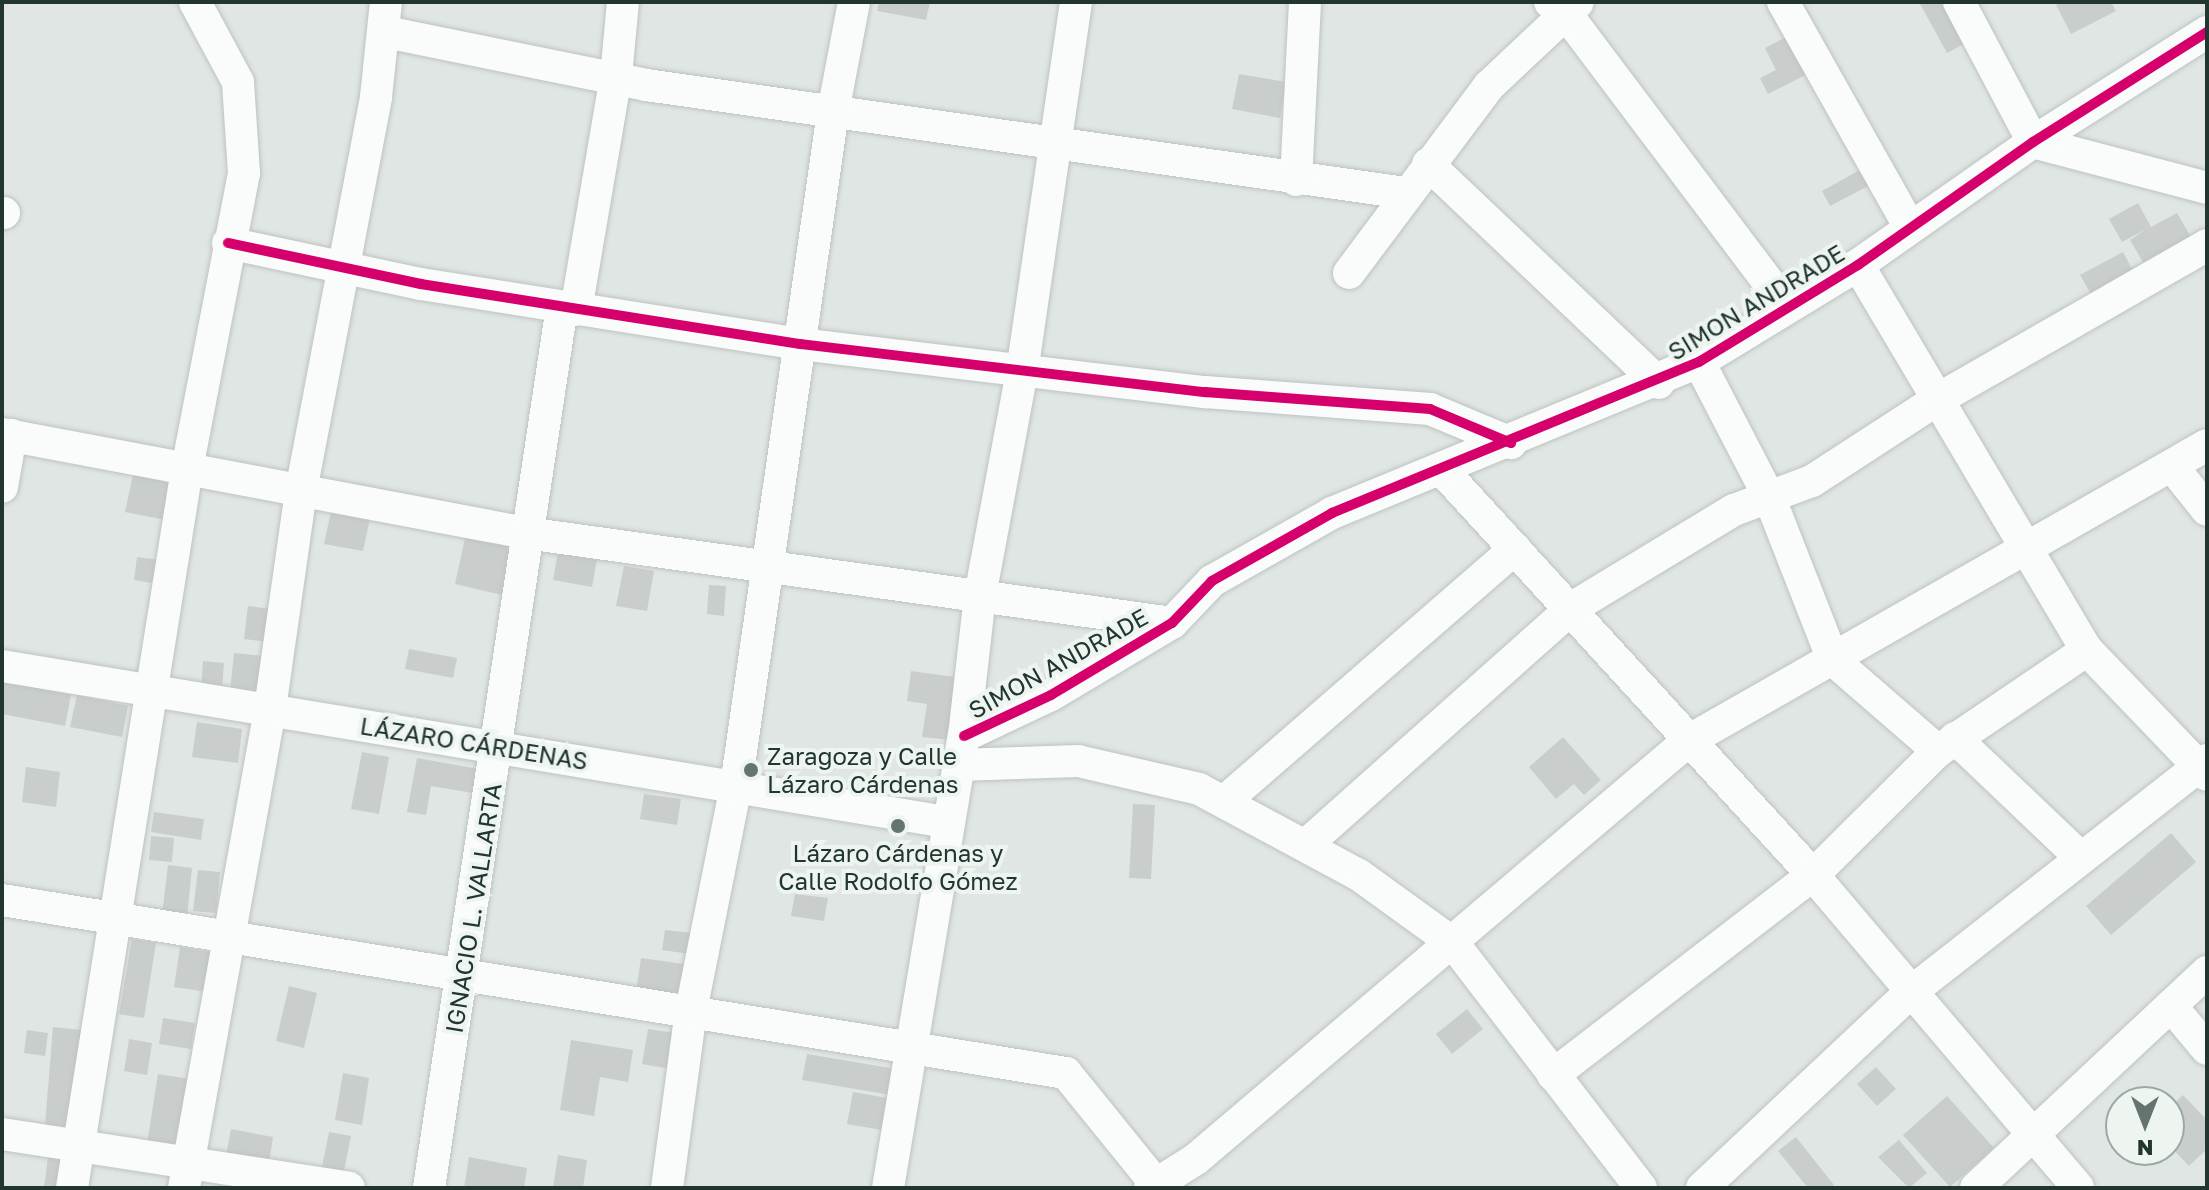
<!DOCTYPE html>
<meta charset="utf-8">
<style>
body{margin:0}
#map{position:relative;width:2209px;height:1190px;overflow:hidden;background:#e0e6e3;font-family:"Golos Text",sans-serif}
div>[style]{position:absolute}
.building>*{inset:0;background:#c9cecc}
.roads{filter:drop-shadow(0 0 2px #bdc3c0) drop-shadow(0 0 2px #bdc3c0)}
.minor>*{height:32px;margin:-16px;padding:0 16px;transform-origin:16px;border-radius:16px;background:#fafbfb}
.cycleway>*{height:10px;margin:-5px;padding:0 5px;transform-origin:5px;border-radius:5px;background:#d6006c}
.dots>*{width:22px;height:22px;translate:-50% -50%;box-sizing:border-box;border:4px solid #eef5f1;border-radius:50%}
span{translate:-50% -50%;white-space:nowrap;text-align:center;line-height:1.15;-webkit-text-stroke:8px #eef5f1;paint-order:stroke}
.street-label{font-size:24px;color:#21362f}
.poi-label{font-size:24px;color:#21362f}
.left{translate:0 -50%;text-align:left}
.frame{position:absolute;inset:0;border:4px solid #21362f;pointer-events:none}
.north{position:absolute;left:2105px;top:1086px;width:80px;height:80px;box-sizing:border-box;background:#eef5f1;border:2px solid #9ca9a3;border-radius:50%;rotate:180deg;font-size:22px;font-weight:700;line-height:32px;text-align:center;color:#21362f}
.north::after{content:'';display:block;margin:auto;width:28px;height:36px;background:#64746e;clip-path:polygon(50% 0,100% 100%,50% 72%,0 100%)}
</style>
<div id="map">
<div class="building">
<div style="clip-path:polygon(879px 2px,930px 2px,926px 20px,877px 11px)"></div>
<div style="clip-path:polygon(1919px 2px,1957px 2px,1977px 37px,1947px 53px)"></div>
<div style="clip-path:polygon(2062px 2px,2111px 2px,2116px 11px,2071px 34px,2056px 5px)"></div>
<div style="clip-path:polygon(1794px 33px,1813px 71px,1768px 94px,1760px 78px,1776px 70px,1765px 48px)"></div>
<div style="clip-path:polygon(1239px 74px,1286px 82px,1280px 118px,1232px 109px)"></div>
<div style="clip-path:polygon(1867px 166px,1876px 182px,1830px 206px,1822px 191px)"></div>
<div style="clip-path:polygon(2138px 203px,2151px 227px,2177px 213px,2194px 242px,2147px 269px,2130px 240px,2146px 229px,2122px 242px,2109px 219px)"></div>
<div style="clip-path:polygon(2123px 252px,2133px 271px,2091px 294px,2080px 275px)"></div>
<div style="clip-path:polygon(133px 474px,174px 483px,166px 520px,125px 512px)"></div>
<div style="clip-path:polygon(331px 511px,370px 518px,363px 551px,324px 544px)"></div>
<div style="clip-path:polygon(466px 534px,517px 546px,506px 596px,455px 584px)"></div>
<div style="clip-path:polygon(558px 552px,597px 559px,592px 587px,553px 580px)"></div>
<div style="clip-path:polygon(137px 557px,161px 560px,157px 584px,134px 580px)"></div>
<div style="clip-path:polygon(624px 566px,654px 571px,647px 611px,616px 606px)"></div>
<div style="clip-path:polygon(709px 585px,726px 586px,724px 616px,707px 614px)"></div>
<div style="clip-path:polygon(248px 606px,271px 609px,268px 642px,244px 639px)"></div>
<div style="clip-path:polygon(409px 649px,457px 658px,453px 678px,405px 669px)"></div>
<div style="clip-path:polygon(234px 653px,272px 657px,267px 696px,230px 692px)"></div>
<div style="clip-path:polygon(203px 661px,224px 663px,222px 691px,201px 689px)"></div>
<div style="clip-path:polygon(911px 671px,970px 679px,951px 740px,922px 737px,927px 704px,907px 701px)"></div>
<div style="clip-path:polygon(3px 681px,71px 695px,65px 726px,2px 714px)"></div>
<div style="clip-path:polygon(77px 695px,128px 706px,122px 737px,70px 727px)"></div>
<div style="clip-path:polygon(197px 722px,242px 729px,238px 763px,192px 757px)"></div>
<div style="clip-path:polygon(1563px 737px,1601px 780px,1584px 795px,1574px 784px,1556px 799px,1529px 767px)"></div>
<div style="clip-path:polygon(362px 752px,389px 757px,379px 814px,351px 809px)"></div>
<div style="clip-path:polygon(417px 758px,484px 770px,479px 794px,431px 786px,426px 815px,407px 812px)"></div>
<div style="clip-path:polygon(26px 767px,60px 772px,56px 807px,22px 802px)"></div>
<div style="clip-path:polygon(644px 794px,681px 799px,677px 825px,640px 819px)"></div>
<div style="clip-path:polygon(1133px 804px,1155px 805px,1151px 879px,1129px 878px)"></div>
<div style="clip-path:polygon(154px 812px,204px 819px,201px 840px,151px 832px)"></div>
<div style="clip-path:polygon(2171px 833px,2196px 862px,2111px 935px,2086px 906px)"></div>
<div style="clip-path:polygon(151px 836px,174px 838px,172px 862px,149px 860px)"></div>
<div style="clip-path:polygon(168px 865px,192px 868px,187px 918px,162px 915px)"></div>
<div style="clip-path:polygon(198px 870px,220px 872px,216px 913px,193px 911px)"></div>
<div style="clip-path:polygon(795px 894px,828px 898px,824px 921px,791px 916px)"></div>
<div style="clip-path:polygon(665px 930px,693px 933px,690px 954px,662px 950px)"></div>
<div style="clip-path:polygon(132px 939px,156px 943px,144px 1018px,119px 1014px)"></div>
<div style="clip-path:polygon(180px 947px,214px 953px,208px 992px,174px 987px)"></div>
<div style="clip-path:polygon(641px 958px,684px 964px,679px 998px,636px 992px)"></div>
<div style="clip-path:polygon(289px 986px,317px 993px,304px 1048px,276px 1041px)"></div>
<div style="clip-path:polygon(1467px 1009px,1483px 1029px,1452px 1054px,1436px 1034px)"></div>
<div style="clip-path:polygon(163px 1018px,195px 1023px,191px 1049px,159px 1044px)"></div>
<div style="clip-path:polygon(53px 1027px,90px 1031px,77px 1129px,45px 1125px)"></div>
<div style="clip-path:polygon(648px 1029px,682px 1034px,676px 1070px,642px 1064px)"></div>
<div style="clip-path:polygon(27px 1030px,48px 1033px,45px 1056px,24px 1053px)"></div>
<div style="clip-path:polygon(129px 1039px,152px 1043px,147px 1075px,124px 1071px)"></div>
<div style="clip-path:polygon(571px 1040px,633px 1050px,628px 1082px,600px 1077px,594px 1116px,560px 1110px)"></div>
<div style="clip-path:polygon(807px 1054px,902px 1070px,897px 1096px,802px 1080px)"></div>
<div style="clip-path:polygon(1876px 1067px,1896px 1089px,1877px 1106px,1857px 1084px)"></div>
<div style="clip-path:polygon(343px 1073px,369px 1078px,362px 1125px,335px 1120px)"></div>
<div style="clip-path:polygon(158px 1074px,190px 1079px,179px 1149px,147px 1144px)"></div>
<div style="clip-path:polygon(853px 1092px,887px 1098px,882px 1130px,847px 1124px)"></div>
<div style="clip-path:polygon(2183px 1095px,2207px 1120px,2207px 1149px,2189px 1166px,2169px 1145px,2169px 1108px)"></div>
<div style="clip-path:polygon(1947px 1096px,1994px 1148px,1950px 1187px,1903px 1135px)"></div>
<div style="clip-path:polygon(231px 1129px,273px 1137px,269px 1163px,226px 1155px)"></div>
<div style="clip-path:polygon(329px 1132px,351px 1136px,343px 1176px,321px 1172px)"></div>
<div style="clip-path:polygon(1796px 1137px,1834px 1185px,1830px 1188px,1808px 1188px,1778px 1151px)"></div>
<div style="clip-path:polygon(1899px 1140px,1927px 1173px,1909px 1188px,1878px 1157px)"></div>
<div style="clip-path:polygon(558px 1155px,587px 1160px,583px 1188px,553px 1188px)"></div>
<div style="clip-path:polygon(48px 1157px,69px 1159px,65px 1188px,44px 1188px)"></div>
<div style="clip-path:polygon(469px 1157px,527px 1168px,524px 1188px,464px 1188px)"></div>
</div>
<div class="roads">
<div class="minor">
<div style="left:1550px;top:2px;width:21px;rotate:37deg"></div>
<div style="left:1567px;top:15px;width:364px;rotate:53deg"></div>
<div style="left:1783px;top:2px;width:258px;rotate:60.6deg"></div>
<div style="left:1959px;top:2px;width:158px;rotate:62.1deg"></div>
<div style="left:2033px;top:142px;width:180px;rotate:14.8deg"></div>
<div style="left:386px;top:32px;width:265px;rotate:11.5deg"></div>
<div style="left:646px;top:85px;width:768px;rotate:8.09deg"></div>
<div style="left:1428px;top:164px;width:318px;rotate:43.5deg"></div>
<div style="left:1296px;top:180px;width:178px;rotate:-87.1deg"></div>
<div style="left:2px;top:213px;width:2px"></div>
<div style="left:228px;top:243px;width:197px;rotate:12deg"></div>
<div style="left:421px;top:284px;width:384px;rotate:9deg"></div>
<div style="left:800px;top:344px;width:408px;rotate:6.8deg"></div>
<div style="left:1205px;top:392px;width:226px;rotate:4.3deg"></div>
<div style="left:1430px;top:409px;width:88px;rotate:22.8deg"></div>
<div style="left:1858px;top:265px;width:448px;rotate:59.3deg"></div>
<div style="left:2087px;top:650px;width:173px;rotate:46.2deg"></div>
<div style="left:1349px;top:273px;width:234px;rotate:-53.2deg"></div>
<div style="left:1489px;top:86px;width:122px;rotate:-43.3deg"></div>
<div style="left:576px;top:310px;width:236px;rotate:-80.3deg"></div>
<div style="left:616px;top:77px;width:75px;rotate:-84.7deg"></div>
<div style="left:1699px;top:362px;width:154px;rotate:62.6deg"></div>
<div style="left:1770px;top:499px;width:173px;rotate:68.6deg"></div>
<div style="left:1833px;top:660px;width:139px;rotate:40.9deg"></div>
<div style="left:2px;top:434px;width:533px;rotate:10.7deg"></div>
<div style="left:526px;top:533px;width:652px;rotate:7.93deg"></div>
<div style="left:2172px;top:466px;width:56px;rotate:51.5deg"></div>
<div style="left:1443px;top:471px;width:548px;rotate:47.52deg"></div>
<div style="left:1813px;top:875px;width:410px;rotate:49.7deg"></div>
<div style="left:2px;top:487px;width:53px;rotate:-80.2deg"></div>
<div style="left:2px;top:666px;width:957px;rotate:9.38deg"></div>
<div style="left:964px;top:736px;width:96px;rotate:-25.2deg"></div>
<div style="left:1051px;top:695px;width:141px;rotate:-30.8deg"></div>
<div style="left:1172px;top:623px;width:58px;rotate:-46.4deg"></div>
<div style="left:1212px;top:581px;width:138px;rotate:-29.5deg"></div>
<div style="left:1332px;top:513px;width:397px;rotate:-22.4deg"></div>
<div style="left:1699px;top:362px;width:186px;rotate:-31.4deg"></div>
<div style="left:1858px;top:265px;width:214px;rotate:-35.1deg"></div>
<div style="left:2033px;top:142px;width:206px;rotate:-32.3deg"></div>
<div style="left:1955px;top:738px;width:171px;rotate:43.6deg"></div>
<div style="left:958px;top:765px;width:120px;rotate:-1.9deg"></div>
<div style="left:1078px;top:761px;width:124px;rotate:13deg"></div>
<div style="left:1199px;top:789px;width:182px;rotate:28.3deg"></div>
<div style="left:1359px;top:875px;width:116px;rotate:35.9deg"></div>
<div style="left:1453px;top:943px;width:309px;rotate:52.5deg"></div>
<div style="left:1226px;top:800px;width:383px;rotate:-41deg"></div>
<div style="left:1307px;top:844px;width:355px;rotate:-41.7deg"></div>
<div style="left:1572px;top:608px;width:189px;rotate:-31.2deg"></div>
<div style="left:1734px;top:510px;width:83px;rotate:-20.4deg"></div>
<div style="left:1812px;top:481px;width:147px;rotate:-33deg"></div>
<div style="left:1935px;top:401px;width:314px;rotate:-29.8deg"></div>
<div style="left:2px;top:900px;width:1078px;rotate:9.24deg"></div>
<div style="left:1066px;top:1073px;width:148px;rotate:51deg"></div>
<div style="left:2171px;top:1006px;width:56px;rotate:50.1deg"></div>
<div style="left:1553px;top:1075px;width:328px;rotate:-37.6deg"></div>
<div style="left:1813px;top:875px;width:176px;rotate:-44.8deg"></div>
<div style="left:1938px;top:751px;width:180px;rotate:-34.1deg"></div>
<div style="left:2px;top:1134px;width:351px;rotate:8.8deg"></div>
<div style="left:72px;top:1188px;width:728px;rotate:-80.91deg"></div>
<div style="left:187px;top:469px;width:301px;rotate:-79.1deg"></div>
<div style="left:244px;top:173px;width:91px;rotate:-93.8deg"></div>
<div style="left:238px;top:82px;width:91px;rotate:-118.3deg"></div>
<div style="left:184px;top:1188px;width:487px;rotate:-79.8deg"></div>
<div style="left:270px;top:709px;width:220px;rotate:-81.9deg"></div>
<div style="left:301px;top:491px;width:401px;rotate:-79.2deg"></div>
<div style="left:376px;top:97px;width:96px;rotate:-84deg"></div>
<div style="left:429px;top:1188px;width:891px;rotate:-81.42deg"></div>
<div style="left:667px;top:1188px;width:179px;rotate:-82.3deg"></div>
<div style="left:691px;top:1011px;width:229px;rotate:-78.7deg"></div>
<div style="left:736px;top:786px;width:681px;rotate:-81.81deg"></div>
<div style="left:833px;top:112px;width:112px;rotate:-79.2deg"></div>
<div style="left:888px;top:1188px;width:458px;rotate:-80.5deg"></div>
<div style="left:964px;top:736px;width:141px;rotate:-83.5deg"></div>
<div style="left:980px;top:596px;width:228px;rotate:-79.4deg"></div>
<div style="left:1022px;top:372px;width:374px;rotate:-81.7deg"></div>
<div style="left:1150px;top:1188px;width:54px;rotate:-32.2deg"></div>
<div style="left:1196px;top:1159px;width:646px;rotate:-40.35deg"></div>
<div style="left:1688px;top:741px;width:597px;rotate:-29.7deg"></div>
<div style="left:1702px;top:1188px;width:287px;rotate:-43.2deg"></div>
<div style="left:1911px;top:992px;width:376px;rotate:-38.1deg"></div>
<div style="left:1976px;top:1188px;width:316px;rotate:-43.1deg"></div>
</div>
</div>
<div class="cycleway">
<div style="left:228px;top:243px;width:197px;rotate:12deg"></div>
<div style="left:421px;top:284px;width:384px;rotate:9deg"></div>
<div style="left:800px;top:344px;width:408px;rotate:6.8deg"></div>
<div style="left:1205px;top:392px;width:226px;rotate:4.3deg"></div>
<div style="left:1430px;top:409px;width:88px;rotate:22.8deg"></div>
<div style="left:964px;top:736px;width:96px;rotate:-25.2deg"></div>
<div style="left:1051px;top:695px;width:141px;rotate:-30.8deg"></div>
<div style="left:1172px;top:623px;width:58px;rotate:-46.4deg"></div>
<div style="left:1212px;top:581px;width:138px;rotate:-29.5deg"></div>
<div style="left:1332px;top:513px;width:397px;rotate:-22.4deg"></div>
<div style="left:1699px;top:362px;width:186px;rotate:-31.4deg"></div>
<div style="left:1858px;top:265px;width:214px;rotate:-35.1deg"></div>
<div style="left:2033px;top:142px;width:206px;rotate:-32.3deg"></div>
</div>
<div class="dots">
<div style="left:751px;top:770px;background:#64746e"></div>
<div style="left:898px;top:826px;background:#64746e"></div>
</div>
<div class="street-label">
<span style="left:1756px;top:302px;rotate:-31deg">SIMON ANDRADE</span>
<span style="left:1058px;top:663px;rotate:-29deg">SIMON ANDRADE</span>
<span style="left:474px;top:743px;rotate:9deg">LÁZARO CÁRDENAS</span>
<span style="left:473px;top:908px;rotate:-81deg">IGNACIO L. VALLARTA</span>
</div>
<div class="poi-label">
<span class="left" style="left:767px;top:770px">Zaragoza y Calle<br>Lázaro Cárdenas</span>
<span style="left:898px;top:867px">Lázaro Cárdenas y<br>Calle Rodolfo Gómez</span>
</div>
<div class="frame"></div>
<div class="north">N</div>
</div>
